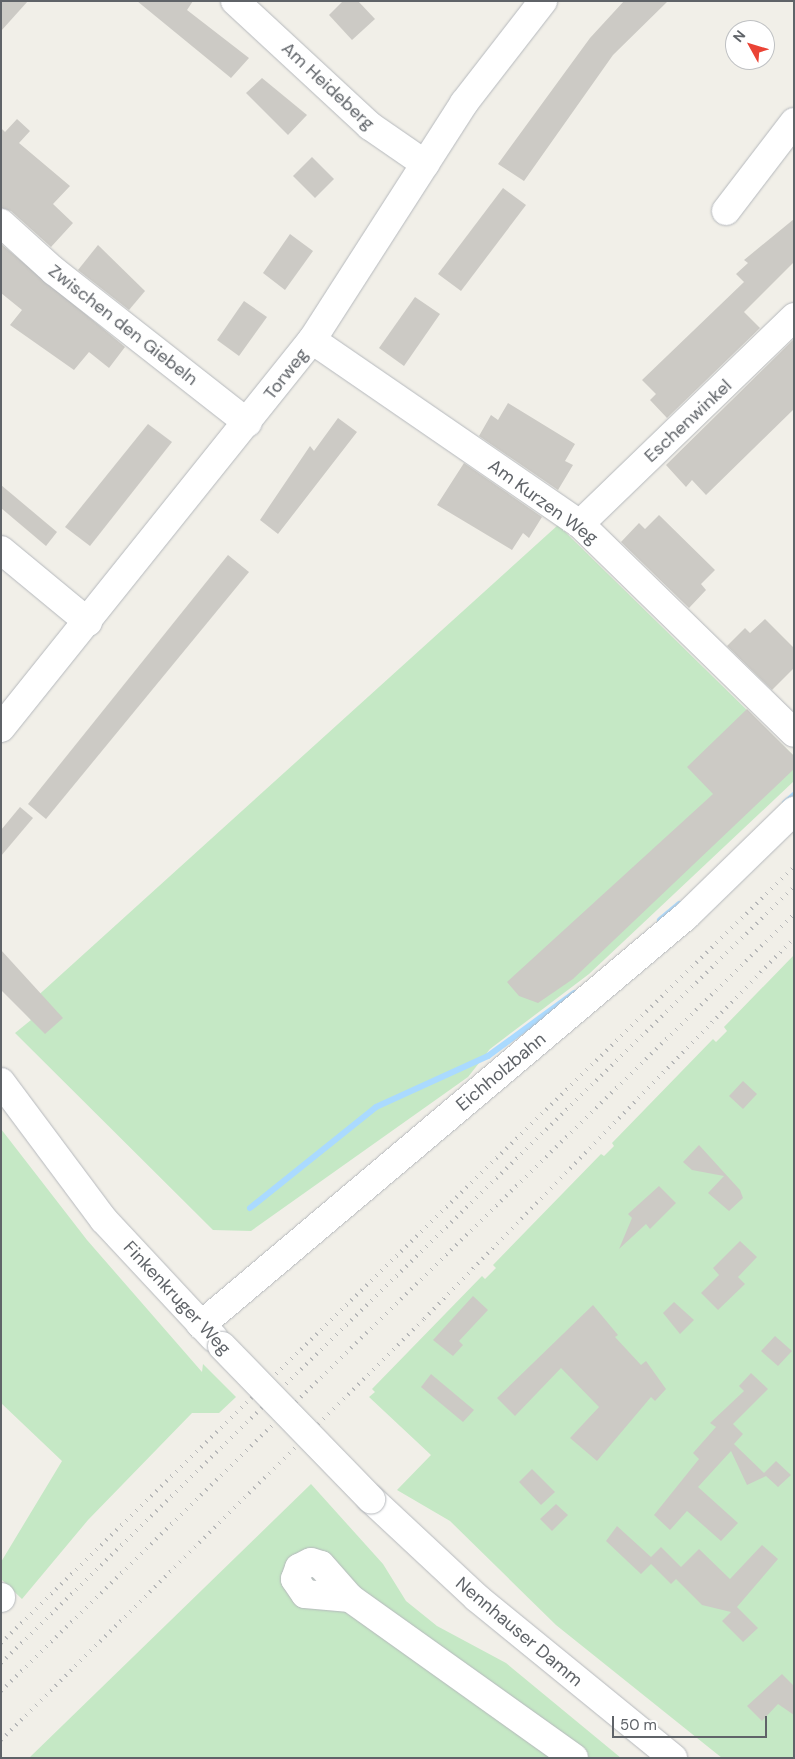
<!DOCTYPE html>
<style>
body{margin:0}
#map{position:relative;width:795px;height:1759px;overflow:hidden;background:#f1efe8;font-family:"DM Sans",sans-serif}
div>[style]{position:absolute}
.green>*{inset:0;background:#c5e8c5}
.stream>*{height:6px;margin:-3px;padding:0 3px;transform-origin:3px;border-radius:3px;background:#aadaff}
.building>*{inset:0;background:#cccac5}
.roads{filter:drop-shadow(0 0 1px #b5b8bc) drop-shadow(0 0 1px #b5b8bc)}
.minor>*{height:28px;margin:-14px;padding:0 14px;transform-origin:14px;border-radius:14px;background:#fff}
.rail>*{height:4px;margin-top:-2px;transform-origin:0;background:repeating-linear-gradient(90deg,#b6b7b8 0 1px,transparent 0 7px)}
.bridges{filter:drop-shadow(0 0 1px #b5b8bc) drop-shadow(0 0 1px #b5b8bc)}
.minor-bridge>*{height:28px;margin:-14px;padding:0 14px;transform-origin:14px;border-radius:14px;background:#fff}
span{translate:-50% -50%;white-space:nowrap;text-align:center;line-height:1.15;-webkit-text-stroke:4px #fff;paint-order:stroke}
.street-label{font-size:18px;color:#5f6368}
.frame{position:absolute;inset:0;border:2px solid #5f6368;pointer-events:none}
.north{position:absolute;left:725px;top:20px;width:50px;height:50px;box-sizing:border-box;background:#fff;border:1px solid #bfc1c3;border-radius:50%;rotate:309deg;font-size:14px;font-weight:700;line-height:20px;text-align:center;color:#5f6368}
.north::after{content:'';display:block;margin:auto;width:18px;height:22px;background:#ea4335;clip-path:polygon(50% 0,100% 100%,50% 72%,0 100%)}
.scale{position:absolute;left:612px;top:1716px;width:155px;height:22px;box-sizing:border-box;border:2px solid #5f6368;border-top:0;padding-left:6px;font-size:15px;line-height:18px;white-space:nowrap;color:#5f6368;-webkit-text-stroke:4px #fff;paint-order:stroke}
</style>
<div id="map">
<div class="green">
<div style="clip-path:polygon(558px 525px,794px 756px,794px 781px,589px 974px,490px 1049px,468px 1077px,251px 1231px,213px 1230px,15px 1033px,31px 1020px,22px 1010px)"></div>
<div style="clip-path:polygon(794px 955px,794px 1758px,722px 1758px,556px 1625px,450px 1521px,397px 1490px,431px 1455px,369px 1397px,375px 1392px,372px 1389px,482px 1276px,485px 1279px,496px 1268px,493px 1265px,601px 1154px,604px 1156px,614px 1146px,612px 1143px,713px 1039px,716px 1042px,727px 1031px,724px 1027px)"></div>
<div style="clip-path:polygon(1px 1129px,87px 1240px,202px 1372px,203px 1364px,236px 1397px,219px 1413px,192px 1413px,88px 1520px,22px 1599px,1px 1579px,1px 1562px,62px 1461px,1px 1403px)"></div>
<div style="clip-path:polygon(311px 1484px,383px 1564px,406px 1601px,437px 1626px,506px 1663px,621px 1758px,29px 1758px)"></div>
</div>
<div class="stream">
<div style="left:785px;top:803px;width:12px;rotate:-42deg"></div>
<div style="left:660px;top:920px;width:25px;rotate:-40deg"></div>
<div style="left:250px;top:1208px;width:161px;rotate:-38.7deg"></div>
<div style="left:376px;top:1107px;width:123px;rotate:-24.5deg"></div>
<div style="left:488px;top:1056px;width:107px;rotate:-36.2deg"></div>
</div>
<div class="building">
<div style="clip-path:polygon(1px 1px,28px 1px,1px 31px)"></div>
<div style="clip-path:polygon(137px 1px,193px 1px,187px 10px,249px 58px,231px 78px)"></div>
<div style="clip-path:polygon(343px 1px,358px 1px,375px 19px,352px 40px,329px 15px)"></div>
<div style="clip-path:polygon(624px 1px,668px 1px,613px 55px,524px 181px,498px 164px,590px 38px)"></div>
<div style="clip-path:polygon(262px 78px,307px 115px,288px 135px,246px 93px)"></div>
<div style="clip-path:polygon(17px 119px,30px 131px,19px 143px,70px 186px,53px 204px,73px 223px,51px 247px,11px 211px,1px 208px,1px 128px,5px 132px)"></div>
<div style="clip-path:polygon(312px 157px,334px 179px,315px 198px,293px 176px)"></div>
<div style="clip-path:polygon(503px 188px,526px 205px,461px 291px,438px 274px)"></div>
<div style="clip-path:polygon(794px 219px,794px 262px,744px 312px,760px 328px,667px 418px,650px 400px,656px 394px,642px 380px,744px 282px,736px 274px,748px 263px,744px 260px)"></div>
<div style="clip-path:polygon(290px 234px,313px 251px,285px 290px,263px 273px)"></div>
<div style="clip-path:polygon(1px 244px,125px 347px,109px 368px,89px 352px,74px 370px,10px 325px,22px 310px,1px 293px)"></div>
<div style="clip-path:polygon(98px 245px,145px 291px,129px 310px,78px 270px)"></div>
<div style="clip-path:polygon(415px 297px,440px 314px,404px 366px,379px 348px)"></div>
<div style="clip-path:polygon(244px 301px,267px 317px,239px 356px,217px 340px)"></div>
<div style="clip-path:polygon(794px 339px,794px 409px,706px 495px,692px 480px,686px 487px,666px 465px)"></div>
<div style="clip-path:polygon(508px 403px,575px 444px,565px 461px,573px 465px,558px 490px,479px 436px,491px 415px,498px 420px)"></div>
<div style="clip-path:polygon(338px 418px,357px 432px,278px 534px,260px 520px,310px 446px,314px 451px)"></div>
<div style="clip-path:polygon(148px 424px,172px 442px,90px 546px,65px 527px)"></div>
<div style="clip-path:polygon(464px 463px,542px 517px,529px 538px,523px 533px,512px 550px,437px 505px)"></div>
<div style="clip-path:polygon(1px 485px,57px 532px,46px 546px,1px 508px)"></div>
<div style="clip-path:polygon(659px 515px,715px 570px,701px 584px,706px 590px,689px 608px,621px 542px,639px 523px,645px 529px)"></div>
<div style="clip-path:polygon(228px 555px,249px 572px,46px 819px,28px 804px)"></div>
<div style="clip-path:polygon(765px 619px,794px 648px,794px 668px,772px 690px,727px 646px,745px 628px,750px 633px)"></div>
<div style="clip-path:polygon(747px 709px,794px 756px,794px 769px,573px 979px,538px 1003px,519px 996px,507px 982px,713px 794px,687px 767px)"></div>
<div style="clip-path:polygon(20px 807px,33px 818px,1px 856px,1px 830px)"></div>
<div style="clip-path:polygon(1px 950px,63px 1018px,45px 1034px,1px 990px)"></div>
<div style="clip-path:polygon(743px 1081px,757px 1094px,743px 1109px,729px 1096px)"></div>
<div style="clip-path:polygon(699px 1145px,740px 1190px,743px 1198px,729px 1211px,708px 1193px,724px 1176px,692px 1170px,683px 1162px)"></div>
<div style="clip-path:polygon(659px 1186px,676px 1203px,650px 1229px,646px 1224px,619px 1249px,632px 1218px,628px 1214px)"></div>
<div style="clip-path:polygon(740px 1241px,757px 1257px,738px 1277px,745px 1284px,718px 1310px,701px 1293px,719px 1275px,713px 1268px)"></div>
<div style="clip-path:polygon(473px 1296px,488px 1310px,459px 1341px,463px 1345px,453px 1356px,433px 1340px)"></div>
<div style="clip-path:polygon(674px 1302px,694px 1320px,680px 1334px,663px 1313px)"></div>
<div style="clip-path:polygon(593px 1305px,618px 1335px,615px 1337px,641px 1365px,646px 1361px,666px 1389px,655px 1401px,651px 1397px,597px 1461px,570px 1438px,599px 1407px,561px 1368px,515px 1416px,497px 1398px)"></div>
<div style="clip-path:polygon(775px 1336px,792px 1351px,778px 1366px,761px 1351px)"></div>
<div style="clip-path:polygon(751px 1373px,768px 1389px,733px 1424px,743px 1434px,734px 1444px,764px 1473px,776px 1461px,791px 1475px,778px 1487px,766px 1476px,747px 1485px,731px 1451px,698px 1487px,738px 1523px,721px 1541px,687px 1511px,670px 1530px,654px 1515px,699px 1459px,693px 1453px,716px 1427px,710px 1423px,744px 1391px,739px 1386px)"></div>
<div style="clip-path:polygon(431px 1374px,474px 1410px,463px 1422px,421px 1387px)"></div>
<div style="clip-path:polygon(532px 1469px,555px 1492px,541px 1505px,519px 1482px)"></div>
<div style="clip-path:polygon(556px 1504px,568px 1515px,552px 1531px,540px 1519px)"></div>
<div style="clip-path:polygon(617px 1526px,651px 1557px,661px 1547px,681px 1567px,699px 1549px,730px 1579px,762px 1545px,778px 1559px,737px 1607px,758px 1628px,743px 1642px,722px 1621px,731px 1612px,702px 1605px,676px 1579px,671px 1584px,651px 1564px,641px 1574px,606px 1541px)"></div>
<div style="clip-path:polygon(782px 1674px,794px 1686px,794px 1715px,778px 1704px,762px 1721px,747px 1706px)"></div>
</div>
<div class="roads">
<div class="minor">
<div style="left:235px;top:1px;width:184px;rotate:42.8deg"></div>
<div style="left:370px;top:126px;width:67px;rotate:34.6deg"></div>
<div style="left:726px;top:211px;width:112px;rotate:-52.6deg"></div>
<div style="left:1px;top:223px;width:72px;rotate:42.2deg"></div>
<div style="left:54px;top:271px;width:246px;rotate:38.1deg"></div>
<div style="left:312px;top:340px;width:325px;rotate:34.5deg"></div>
<div style="left:580px;top:524px;width:299px;rotate:44.3deg"></div>
<div style="left:580px;top:524px;width:298px;rotate:-44deg"></div>
<div style="left:1px;top:550px;width:113px;rotate:39.6deg"></div>
<div style="left:1px;top:728px;width:497px;rotate:-51.3deg"></div>
<div style="left:312px;top:340px;width:282px;rotate:-57.3deg"></div>
<div style="left:464px;top:103px;width:129px;rotate:-52.2deg"></div>
<div style="left:1px;top:1082px;width:172px;rotate:53.3deg"></div>
<div style="left:104px;top:1220px;width:161px;rotate:47deg"></div>
<div style="left:201px;top:1325px;width:634px;rotate:-40.14deg"></div>
<div style="left:686px;top:916px;width:151px;rotate:-44.2deg"></div>
<div style="left:371px;top:1499px;width:145px;rotate:43deg"></div>
<div style="left:477px;top:1598px;width:253px;rotate:39.2deg"></div>
<div style="left:1px;top:1597px;width:1px;rotate:90deg"></div>
<div style="left:350px;top:1598px;width:45px;rotate:-174.9deg"></div>
<div style="left:305px;top:1594px;width:18px;rotate:-124deg"></div>
<div style="left:295px;top:1579px;width:12px;rotate:-70deg"></div>
<div style="left:299px;top:1568px;width:13px;rotate:-27deg"></div>
<div style="left:311px;top:1562px;width:10px;rotate:17deg"></div>
<div style="left:321px;top:1565px;width:44px;rotate:48.7deg"></div>
<div style="left:350px;top:1598px;width:275px;rotate:35.5deg"></div>
</div>
</div>
<div class="rail">
<div style="left:1px;top:1643px;width:1110px;rotate:-44.38deg"></div>
<div style="left:1px;top:1663px;width:1110px;rotate:-44.38deg"></div>
<div style="left:1px;top:1691px;width:1110px;rotate:-44.42deg"></div>
<div style="left:1px;top:1740px;width:597px;rotate:-44.86deg"></div>
<div style="left:424px;top:1319px;width:531px;rotate:-45.84deg"></div>
</div>
<div class="bridges">
<div class="minor-bridge">
<div style="left:222px;top:1346px;width:214px;rotate:45.8deg"></div>
</div>
</div>
<div class="street-label">
<span style="left:328px;top:86px;rotate:43deg">Am Heideberg</span>
<span style="left:123px;top:325px;rotate:38deg">Zwischen den Giebeln</span>
<span style="left:286px;top:374px;rotate:-52deg">Torweg</span>
<span style="left:688px;top:421px;rotate:-43deg">Eschenwinkel</span>
<span style="left:543px;top:502px;rotate:36deg">Am Kurzen Weg</span>
<span style="left:501px;top:1072px;rotate:-40deg">Eichholzbahn</span>
<span style="left:177px;top:1298px;rotate:47deg">Finkenkruger Weg</span>
<span style="left:519px;top:1632px;rotate:40deg">Nennhauser Damm</span>
</div>
<div class="frame"></div>
<div class="north">N</div>
<div class="scale">50 m</div>
</div>
